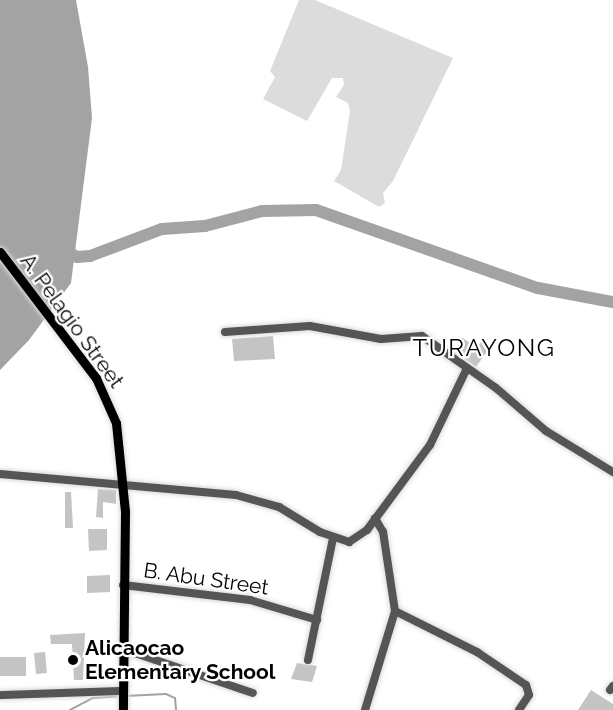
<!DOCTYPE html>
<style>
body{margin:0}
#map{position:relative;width:613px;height:710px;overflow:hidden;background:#fff;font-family:Raleway,sans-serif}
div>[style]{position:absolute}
.green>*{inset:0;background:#dcdcdc}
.water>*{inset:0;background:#a3a3a3}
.stream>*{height:2px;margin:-1px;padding:0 1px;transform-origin:1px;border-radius:1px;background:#a3a3a3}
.river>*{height:12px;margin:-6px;padding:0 6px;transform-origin:6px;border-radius:6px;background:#a3a3a3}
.building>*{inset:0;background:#c4c4c4}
.roads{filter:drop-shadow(0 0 2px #dbdbdb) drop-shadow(0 0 2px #dbdbdb)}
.minor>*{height:8px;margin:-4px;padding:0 4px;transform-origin:4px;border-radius:4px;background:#555}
.major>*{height:9px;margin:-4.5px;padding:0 4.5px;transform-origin:4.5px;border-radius:4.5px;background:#000}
.dots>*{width:16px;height:16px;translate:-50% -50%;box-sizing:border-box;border:3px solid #fff;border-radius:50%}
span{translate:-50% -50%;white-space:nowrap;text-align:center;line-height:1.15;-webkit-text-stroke:4.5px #fff;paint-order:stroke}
.street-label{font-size:21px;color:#000}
.poi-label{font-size:21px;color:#000;font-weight:700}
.left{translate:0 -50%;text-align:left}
.quarter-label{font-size:24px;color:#000;letter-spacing:1.5px}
</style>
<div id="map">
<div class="green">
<div style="clip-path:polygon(299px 0,315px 0,453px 58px,393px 181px,383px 193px,385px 203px,379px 207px,334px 181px,341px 170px,350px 111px,348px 103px,336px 97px,344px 85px,343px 78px,332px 78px,307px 121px,263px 99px,275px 77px,270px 71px)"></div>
</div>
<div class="water">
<div style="clip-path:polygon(0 0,76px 0,88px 67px,92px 118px,71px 283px,29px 340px,0 370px)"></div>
</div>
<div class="stream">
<div style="left:125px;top:696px;width:41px;rotate:-2.8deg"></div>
<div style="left:166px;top:694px;width:10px;rotate:24deg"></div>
<div style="left:175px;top:698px;width:12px;rotate:85deg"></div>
<div style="left:70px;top:710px;width:26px;rotate:-28deg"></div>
<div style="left:93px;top:698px;width:26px;rotate:-4deg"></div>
</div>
<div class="river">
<div style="left:64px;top:250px;width:15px;rotate:28deg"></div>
<div style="left:77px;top:257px;width:13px;rotate:-4deg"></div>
<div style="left:90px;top:256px;width:77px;rotate:-20.6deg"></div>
<div style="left:162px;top:229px;width:43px;rotate:-4deg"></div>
<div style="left:205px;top:226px;width:59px;rotate:-14.7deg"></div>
<div style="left:262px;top:211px;width:54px;rotate:-1.1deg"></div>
<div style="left:316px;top:210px;width:235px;rotate:19.4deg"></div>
<div style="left:538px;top:288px;width:76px;rotate:10.6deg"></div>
</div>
<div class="building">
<div style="clip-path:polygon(273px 336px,275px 359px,234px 361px,232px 339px)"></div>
<div style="clip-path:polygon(463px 338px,477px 348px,483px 339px,491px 346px,476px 367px,454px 351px)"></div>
<div style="clip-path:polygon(98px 489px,116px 490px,116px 504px,103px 502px,103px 518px,96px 517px)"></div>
<div style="clip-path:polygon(65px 492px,71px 492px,73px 528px,65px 528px)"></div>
<div style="clip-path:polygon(88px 529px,107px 529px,107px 550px,89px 551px)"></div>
<div style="clip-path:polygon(110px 575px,110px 592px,87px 593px,87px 576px)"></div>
<div style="clip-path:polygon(85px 633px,83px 680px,74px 680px,72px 644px,51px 644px,50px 635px)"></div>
<div style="clip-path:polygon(45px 652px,47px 673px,36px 674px,34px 653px)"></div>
<div style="clip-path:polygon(0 657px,26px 657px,26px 676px,0 676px)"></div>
<div style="clip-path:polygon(297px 663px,317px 666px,312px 682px,291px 679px)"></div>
<div style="clip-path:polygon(591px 690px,613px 704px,613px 710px,578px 710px)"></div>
</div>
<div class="roads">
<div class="minor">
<div style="left:225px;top:332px;width:85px;rotate:-4deg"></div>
<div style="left:310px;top:326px;width:72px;rotate:10.4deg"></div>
<div style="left:381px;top:339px;width:41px;rotate:-4.2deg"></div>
<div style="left:422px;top:336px;width:90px;rotate:35.1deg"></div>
<div style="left:496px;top:388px;width:66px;rotate:40.7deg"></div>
<div style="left:546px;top:431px;width:79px;rotate:31.5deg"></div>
<div style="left:0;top:474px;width:237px;rotate:5.1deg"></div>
<div style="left:236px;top:495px;width:45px;rotate:15.6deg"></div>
<div style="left:279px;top:507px;width:48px;rotate:31.4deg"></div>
<div style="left:320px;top:532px;width:31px;rotate:19deg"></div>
<div style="left:349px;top:542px;width:22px;rotate:-34deg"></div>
<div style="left:367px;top:530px;width:106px;rotate:-53.5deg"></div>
<div style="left:430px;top:445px;width:85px;rotate:-64.3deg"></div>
<div style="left:123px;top:585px;width:128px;rotate:6.7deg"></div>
<div style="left:250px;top:600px;width:70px;rotate:16.6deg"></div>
<div style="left:395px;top:611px;width:92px;rotate:26.6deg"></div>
<div style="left:477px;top:652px;width:59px;rotate:34deg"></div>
<div style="left:526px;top:685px;width:10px;rotate:73deg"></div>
<div style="left:529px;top:695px;width:18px;rotate:124deg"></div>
<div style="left:123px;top:649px;width:137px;rotate:18.7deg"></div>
<div style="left:308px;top:660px;width:125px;rotate:-78.4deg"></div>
<div style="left:610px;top:690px;width:5px;rotate:-53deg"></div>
<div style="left:0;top:695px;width:123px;rotate:-1.9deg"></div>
<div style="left:365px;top:710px;width:103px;rotate:-73.1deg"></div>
<div style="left:395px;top:611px;width:80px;rotate:-98.6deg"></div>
<div style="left:383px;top:532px;width:16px;rotate:-120deg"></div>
</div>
<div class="major">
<div style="left:0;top:252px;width:158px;rotate:52.7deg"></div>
<div style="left:96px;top:378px;width:49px;rotate:66deg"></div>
<div style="left:116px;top:423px;width:88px;rotate:84.2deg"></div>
<div style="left:125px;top:511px;width:199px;rotate:90.6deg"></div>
</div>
</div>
<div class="dots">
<div style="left:73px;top:660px;background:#000"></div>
</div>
<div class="street-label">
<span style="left:72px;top:321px;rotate:54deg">A. Pelagio Street</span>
<span style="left:206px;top:579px;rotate:8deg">B. Abu Street</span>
</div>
<div class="poi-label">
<span class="left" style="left:85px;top:660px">Alicaocao<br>Elementary School</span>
</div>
<div class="quarter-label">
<span style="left:484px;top:348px">TURAYONG</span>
</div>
</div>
